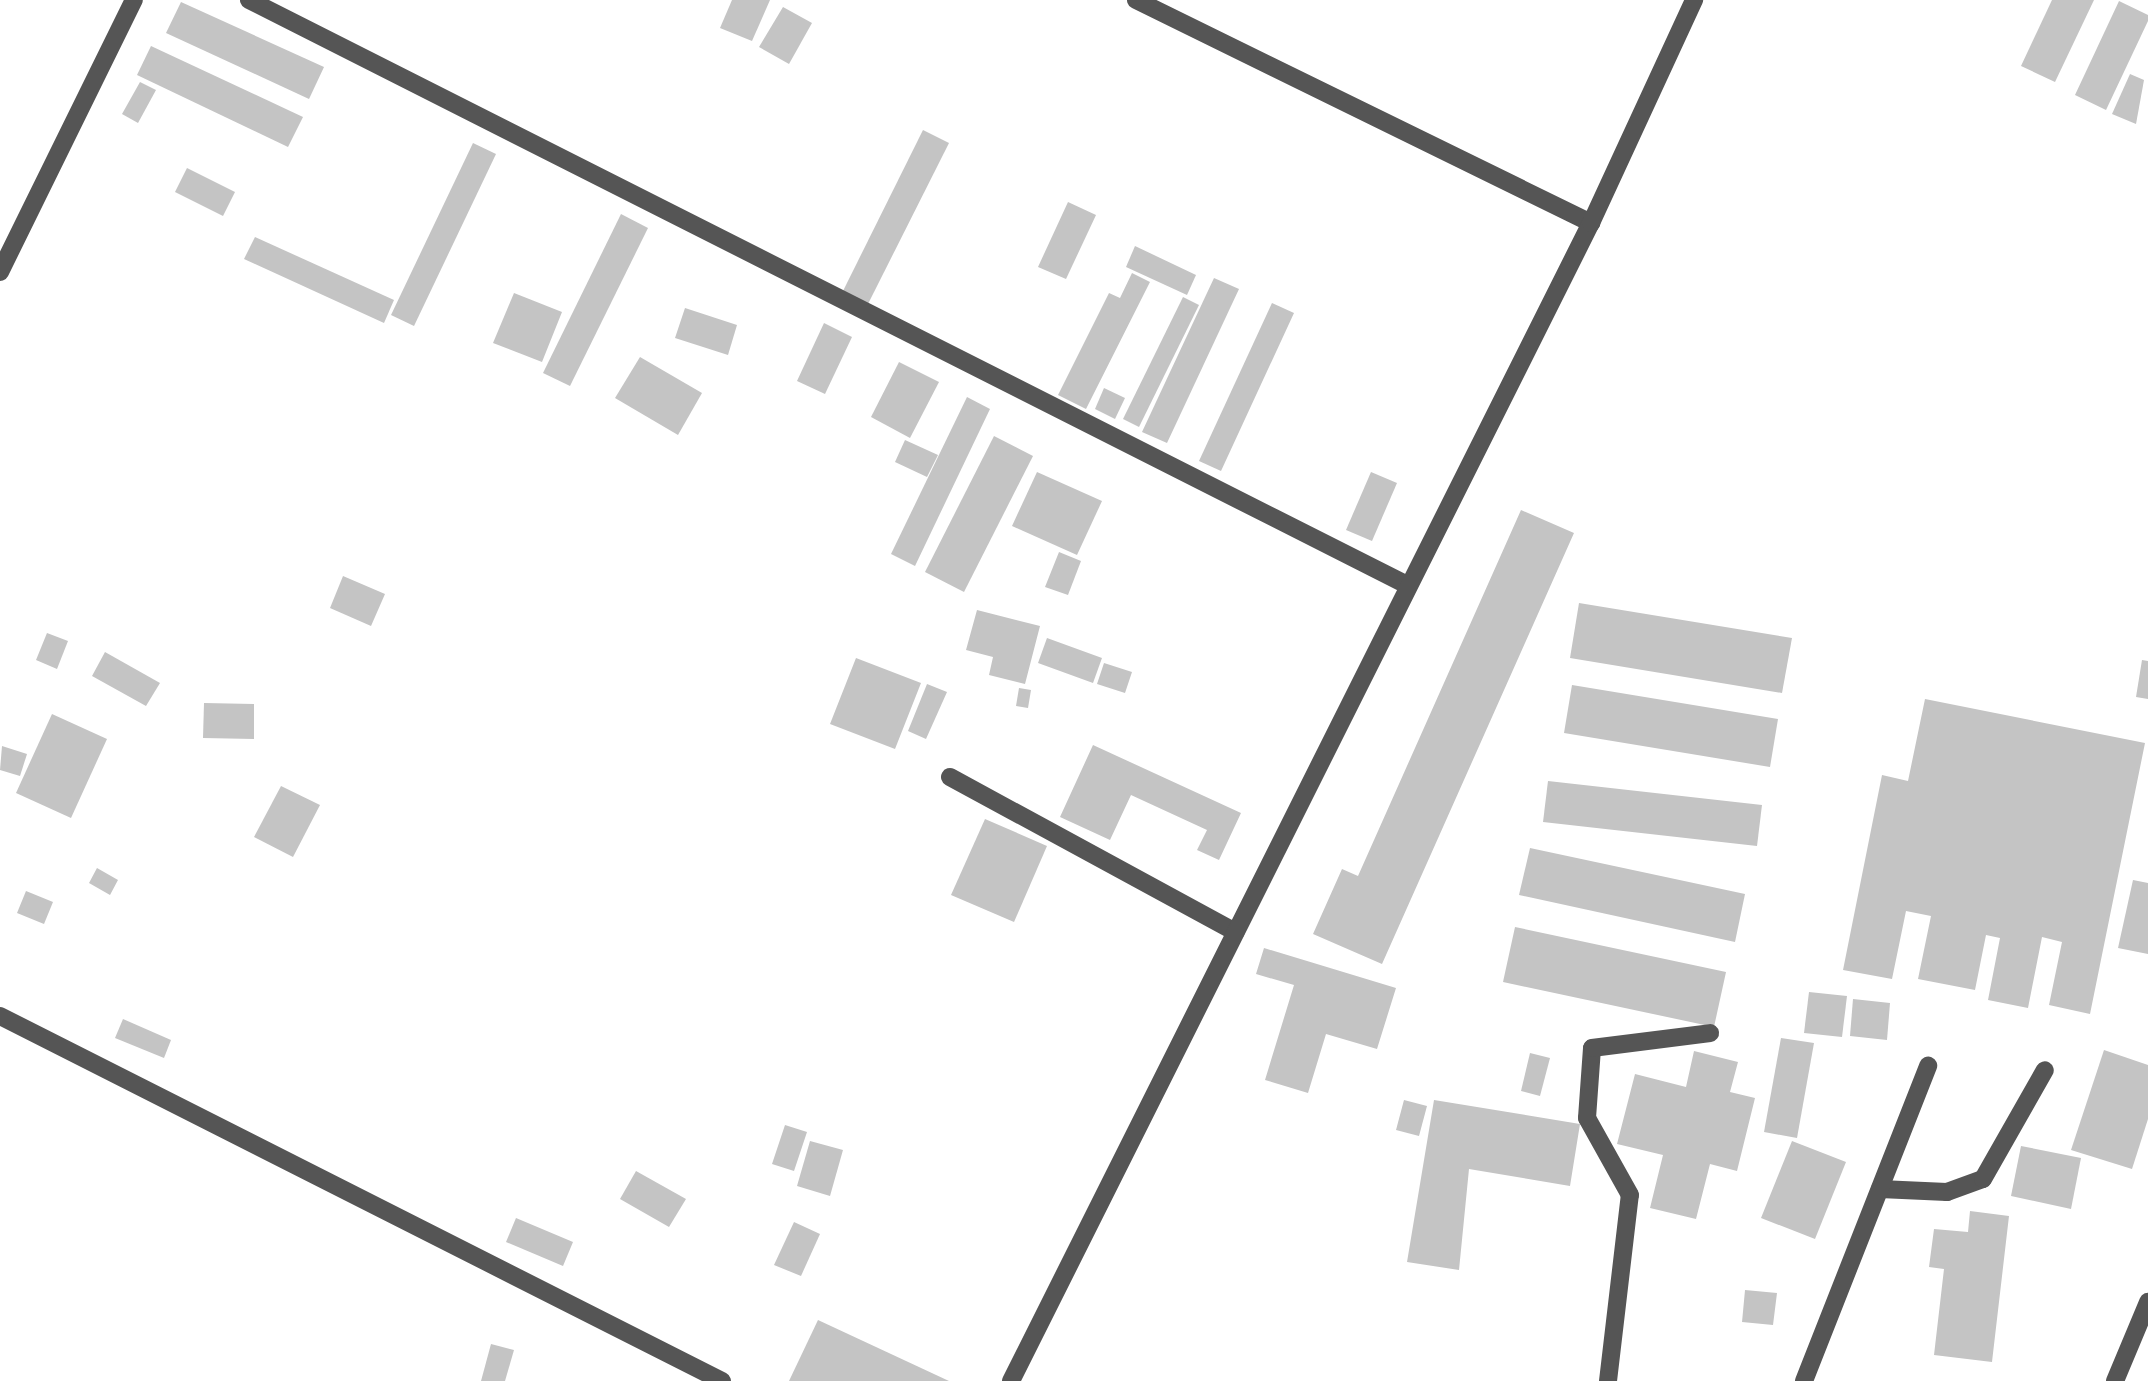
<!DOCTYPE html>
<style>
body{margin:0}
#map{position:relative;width:2148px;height:1381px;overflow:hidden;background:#fff;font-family:"Nunito Sans",sans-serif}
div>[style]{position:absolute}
.building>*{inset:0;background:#c4c4c4}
.minor>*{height:18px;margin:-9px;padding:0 9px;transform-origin:9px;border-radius:9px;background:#555}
span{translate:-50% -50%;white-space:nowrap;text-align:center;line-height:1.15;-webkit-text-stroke:5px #fff;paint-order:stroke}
</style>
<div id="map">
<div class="building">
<div style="clip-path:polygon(732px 0,770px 0,752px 41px,720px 28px)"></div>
<div style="clip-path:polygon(2052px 0,2094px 0,2055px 82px,2021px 66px)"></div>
<div style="clip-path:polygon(2119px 1px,2148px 15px,2148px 21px,2106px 110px,2075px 95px)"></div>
<div style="clip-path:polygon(181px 2px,324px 67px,309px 99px,166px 33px)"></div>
<div style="clip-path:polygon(783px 7px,812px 23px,789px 64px,759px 47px)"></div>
<div style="clip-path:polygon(151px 46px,303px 117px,288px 147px,137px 75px)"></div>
<div style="clip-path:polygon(2130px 74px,2144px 80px,2136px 124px,2112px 114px)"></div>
<div style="clip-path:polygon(140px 82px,156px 90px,138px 123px,122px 114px)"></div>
<div style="clip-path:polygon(923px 130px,949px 143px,868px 304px,843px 291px)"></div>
<div style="clip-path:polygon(473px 143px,496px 154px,414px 326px,391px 315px)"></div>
<div style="clip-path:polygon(187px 168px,235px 192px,223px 216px,175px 192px)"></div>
<div style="clip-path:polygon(1068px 202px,1096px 215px,1066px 279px,1038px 267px)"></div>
<div style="clip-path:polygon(621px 214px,648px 228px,570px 386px,543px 373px)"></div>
<div style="clip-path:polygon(255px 237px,394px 300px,384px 323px,244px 259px)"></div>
<div style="clip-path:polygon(1135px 246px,1196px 275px,1187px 295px,1126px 267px)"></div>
<div style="clip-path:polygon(1132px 273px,1150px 282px,1086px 409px,1058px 395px,1109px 293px,1120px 298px)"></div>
<div style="clip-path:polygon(1214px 278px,1239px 289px,1167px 443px,1142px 432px)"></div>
<div style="clip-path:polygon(514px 293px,562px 312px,542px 362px,493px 343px)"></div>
<div style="clip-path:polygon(1183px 297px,1199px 305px,1139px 427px,1123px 419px)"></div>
<div style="clip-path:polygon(1272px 303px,1294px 313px,1221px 471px,1199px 461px)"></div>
<div style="clip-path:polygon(685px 308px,737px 325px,728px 355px,675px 338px)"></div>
<div style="clip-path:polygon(824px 323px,852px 337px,825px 394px,797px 381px)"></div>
<div style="clip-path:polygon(640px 357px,702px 393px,678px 435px,615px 398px)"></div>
<div style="clip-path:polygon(899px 362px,939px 382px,910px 438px,871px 417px)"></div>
<div style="clip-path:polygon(1104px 388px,1125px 398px,1115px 419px,1095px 409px)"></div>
<div style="clip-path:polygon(967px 397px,990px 409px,915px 566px,891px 554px)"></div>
<div style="clip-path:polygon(994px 436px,1033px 456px,964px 592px,925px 572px)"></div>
<div style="clip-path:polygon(905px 440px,938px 455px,927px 477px,895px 462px)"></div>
<div style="clip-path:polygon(1037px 472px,1102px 501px,1077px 555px,1012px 526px)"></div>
<div style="clip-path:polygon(1371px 472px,1397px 483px,1372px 541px,1346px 530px)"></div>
<div style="clip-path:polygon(1521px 510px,1574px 533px,1382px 964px,1313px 934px,1342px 869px,1358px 876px)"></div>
<div style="clip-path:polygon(1059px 552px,1081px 561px,1068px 595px,1045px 587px)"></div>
<div style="clip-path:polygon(343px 576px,385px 594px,371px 626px,330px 608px)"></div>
<div style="clip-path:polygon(1579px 603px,1792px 638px,1782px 693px,1570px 658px)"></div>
<div style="clip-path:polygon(977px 610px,1040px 626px,1025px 684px,989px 675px,993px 657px,966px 650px)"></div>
<div style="clip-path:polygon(47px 633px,68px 641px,57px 669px,36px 660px)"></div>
<div style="clip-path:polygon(1047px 638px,1102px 658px,1093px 683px,1038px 663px)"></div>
<div style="clip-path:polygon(105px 652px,160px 683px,146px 706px,92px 676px)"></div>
<div style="clip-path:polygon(856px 658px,921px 683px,895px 749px,830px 724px)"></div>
<div style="clip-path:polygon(2142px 660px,2148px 661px,2148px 699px,2136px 697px)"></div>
<div style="clip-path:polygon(1104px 663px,1132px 672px,1125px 693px,1097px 684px)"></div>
<div style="clip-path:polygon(927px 684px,947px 692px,926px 739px,908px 731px)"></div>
<div style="clip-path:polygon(1572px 685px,1778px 719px,1770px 767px,1564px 733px)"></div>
<div style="clip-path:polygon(1019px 688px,1031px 690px,1028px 708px,1016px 706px)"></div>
<div style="clip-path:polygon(1925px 699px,2145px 743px,2090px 1014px,2049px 1005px,2062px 942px,2042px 937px,2028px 1008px,1988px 1000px,2000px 938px,1986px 935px,1975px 990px,1918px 979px,1931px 916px,1906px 911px,1892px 979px,1843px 970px,1882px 775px,1908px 781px)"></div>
<div style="clip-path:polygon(204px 703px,254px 704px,254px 739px,203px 738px)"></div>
<div style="clip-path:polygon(52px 714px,107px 739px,71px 818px,16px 793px)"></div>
<div style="clip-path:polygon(1093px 745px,1241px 813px,1219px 860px,1197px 850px,1207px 830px,1131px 795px,1110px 840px,1060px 817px)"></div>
<div style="clip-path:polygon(2px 746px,27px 754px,20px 776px,0 770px)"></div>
<div style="clip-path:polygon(1548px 781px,1762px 805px,1757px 846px,1543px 822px)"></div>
<div style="clip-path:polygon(281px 786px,320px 805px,293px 857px,254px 837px)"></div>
<div style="clip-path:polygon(985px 819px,1047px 846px,1014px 922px,951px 895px)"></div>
<div style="clip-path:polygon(1530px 848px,1745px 894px,1735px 942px,1519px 895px)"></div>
<div style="clip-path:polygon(97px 868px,118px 880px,110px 895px,89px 883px)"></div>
<div style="clip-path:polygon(2133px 880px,2148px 883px,2148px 954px,2118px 948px)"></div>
<div style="clip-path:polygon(26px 891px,53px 902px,44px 924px,17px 913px)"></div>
<div style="clip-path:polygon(1515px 927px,1726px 972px,1714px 1027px,1503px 982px)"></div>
<div style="clip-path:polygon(1264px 948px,1396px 988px,1377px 1049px,1326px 1034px,1308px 1093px,1265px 1080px,1294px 985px,1256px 974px)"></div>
<div style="clip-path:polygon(1809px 992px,1847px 996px,1842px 1037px,1804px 1033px)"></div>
<div style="clip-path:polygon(1853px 999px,1890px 1003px,1887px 1040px,1850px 1036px)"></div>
<div style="clip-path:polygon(123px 1019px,171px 1040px,164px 1058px,115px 1038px)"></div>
<div style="clip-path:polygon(1781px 1038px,1814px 1043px,1797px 1138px,1764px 1132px)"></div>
<div style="clip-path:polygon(2104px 1050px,2148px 1065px,2148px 1119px,2132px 1169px,2071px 1150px)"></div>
<div style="clip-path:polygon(1694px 1051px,1738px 1062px,1730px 1092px,1755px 1098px,1737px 1171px,1710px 1164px,1696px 1219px,1650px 1208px,1663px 1155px,1617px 1144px,1635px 1074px,1686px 1087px)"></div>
<div style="clip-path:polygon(1530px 1053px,1550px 1058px,1540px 1096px,1521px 1091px)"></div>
<div style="clip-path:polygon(1404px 1100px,1427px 1106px,1419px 1136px,1396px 1130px)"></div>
<div style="clip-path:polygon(1434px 1100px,1580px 1124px,1570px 1186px,1469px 1169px,1459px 1270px,1407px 1262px)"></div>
<div style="clip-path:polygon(785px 1125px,807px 1132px,794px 1171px,772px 1164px)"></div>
<div style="clip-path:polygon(810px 1141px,843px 1150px,830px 1196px,797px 1186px)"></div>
<div style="clip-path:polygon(1792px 1141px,1846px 1162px,1815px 1239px,1761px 1218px)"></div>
<div style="clip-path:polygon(2021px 1146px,2081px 1158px,2071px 1209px,2011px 1196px)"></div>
<div style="clip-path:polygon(636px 1171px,686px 1199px,669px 1227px,620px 1199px)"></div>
<div style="clip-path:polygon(1970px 1211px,2009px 1216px,1992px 1362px,1934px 1355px,1944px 1269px,1929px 1267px,1934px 1229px,1968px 1232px)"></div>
<div style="clip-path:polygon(516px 1218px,573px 1242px,563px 1266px,506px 1242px)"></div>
<div style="clip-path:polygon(794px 1222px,820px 1234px,801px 1276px,774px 1265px)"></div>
<div style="clip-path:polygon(1745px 1290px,1777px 1293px,1773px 1325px,1742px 1322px)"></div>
<div style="clip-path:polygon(818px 1320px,949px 1381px,789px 1381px)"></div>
<div style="clip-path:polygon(491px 1344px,514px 1350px,505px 1381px,481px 1381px)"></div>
</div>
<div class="minor">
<div style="left:249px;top:0;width:1295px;rotate:26.8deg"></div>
<div style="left:1136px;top:0;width:507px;rotate:26.11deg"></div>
<div style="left:0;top:272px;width:303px;rotate:-63.8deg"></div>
<div style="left:950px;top:777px;width:325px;rotate:28.5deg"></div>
<div style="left:0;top:1016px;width:809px;rotate:26.82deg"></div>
<div style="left:1880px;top:1189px;width:67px;rotate:2.6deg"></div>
<div style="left:1947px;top:1192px;width:38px;rotate:-20deg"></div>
<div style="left:1983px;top:1179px;width:125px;rotate:-60.4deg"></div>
<div style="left:1011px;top:1381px;width:1295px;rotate:-63.4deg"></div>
<div style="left:1591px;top:223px;width:246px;rotate:-65.2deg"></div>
<div style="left:1608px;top:1381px;width:187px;rotate:-83.3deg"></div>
<div style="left:1630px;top:1195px;width:88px;rotate:-119.2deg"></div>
<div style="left:1587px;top:1118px;width:70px;rotate:-85.9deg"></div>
<div style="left:1592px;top:1048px;width:119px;rotate:-7.2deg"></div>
<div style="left:1804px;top:1381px;width:339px;rotate:-68.5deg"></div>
<div style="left:2115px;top:1381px;width:86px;rotate:-67.3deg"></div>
</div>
</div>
